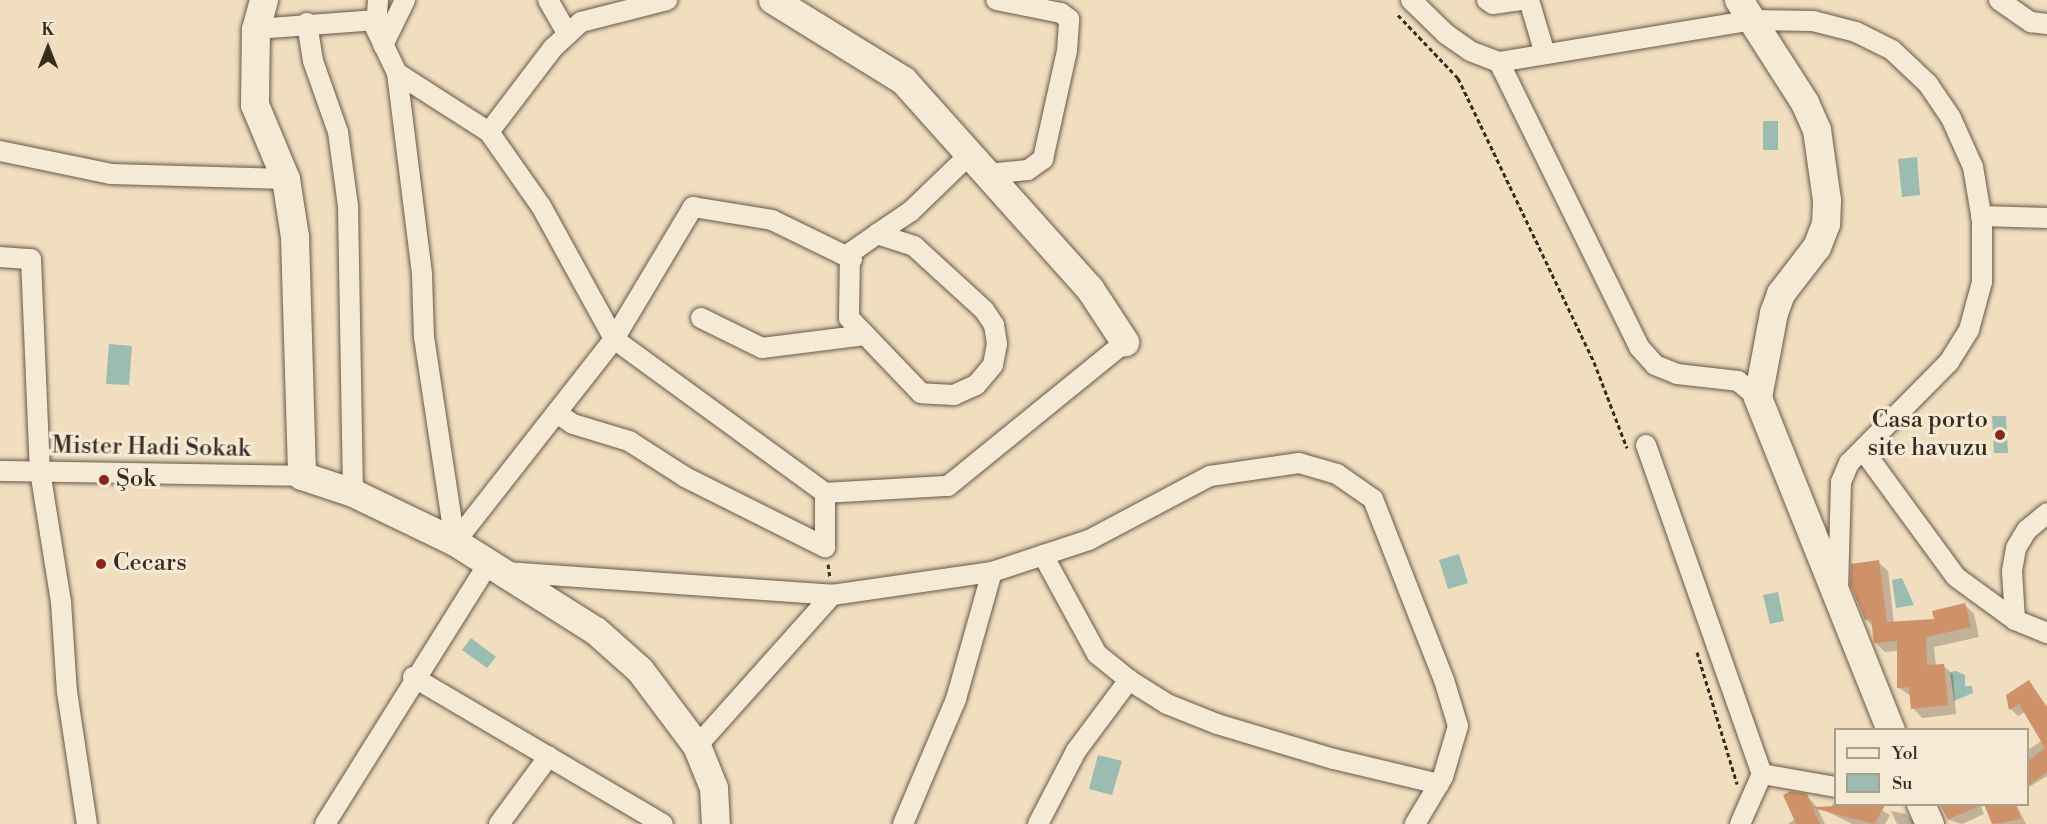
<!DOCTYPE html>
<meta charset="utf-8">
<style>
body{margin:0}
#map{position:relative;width:2047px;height:824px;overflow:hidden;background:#f0debf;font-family:"Libre Bodoni",serif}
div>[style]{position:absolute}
.water>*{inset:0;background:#9abcb1}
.shadow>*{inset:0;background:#0003}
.building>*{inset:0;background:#cf9168}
.path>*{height:3px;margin-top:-1.5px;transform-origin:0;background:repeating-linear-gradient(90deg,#3a2b21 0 4.5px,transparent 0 7.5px)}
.roads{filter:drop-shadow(0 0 2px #685848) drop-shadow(0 0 2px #685848)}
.street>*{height:20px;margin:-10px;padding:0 10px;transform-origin:10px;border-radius:10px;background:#f5ead5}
.secondary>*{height:28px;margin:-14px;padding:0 14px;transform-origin:14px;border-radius:14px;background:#f5ead5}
.dots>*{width:16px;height:16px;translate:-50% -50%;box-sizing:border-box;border:3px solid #f5ead5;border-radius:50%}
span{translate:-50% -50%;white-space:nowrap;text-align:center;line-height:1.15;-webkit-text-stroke:6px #f5ead5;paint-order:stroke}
.poi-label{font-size:24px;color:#3a2b21}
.right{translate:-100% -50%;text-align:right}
.left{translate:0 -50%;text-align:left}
.street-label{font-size:24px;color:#3a2b21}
.legend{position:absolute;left:1834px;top:728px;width:195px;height:78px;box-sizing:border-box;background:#f5ead5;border:2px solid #aa9e8d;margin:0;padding:8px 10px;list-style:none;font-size:18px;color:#3a2b21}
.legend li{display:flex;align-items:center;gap:12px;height:30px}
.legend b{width:30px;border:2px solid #aa9e8d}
.north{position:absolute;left:18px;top:18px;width:60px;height:60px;-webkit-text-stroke:4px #f5ead5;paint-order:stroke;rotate:0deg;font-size:16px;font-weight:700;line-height:24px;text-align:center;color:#3a2b21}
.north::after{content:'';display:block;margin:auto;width:21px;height:27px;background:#3a2b21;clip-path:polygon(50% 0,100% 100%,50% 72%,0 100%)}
</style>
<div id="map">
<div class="water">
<div style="clip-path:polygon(1763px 121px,1778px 121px,1778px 150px,1763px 150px)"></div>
<div style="clip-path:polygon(1917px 157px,1920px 195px,1902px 197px,1898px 159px)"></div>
<div style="clip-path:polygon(109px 344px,132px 346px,129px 385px,106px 384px)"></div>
<div style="clip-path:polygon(1992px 416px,2006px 416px,2008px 453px,1994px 453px)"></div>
<div style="clip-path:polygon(1459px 554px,1468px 583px,1448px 589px,1439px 560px)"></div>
<div style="clip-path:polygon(1902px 578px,1914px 605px,1896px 608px,1892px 580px)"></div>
<div style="clip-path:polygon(1778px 592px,1784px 621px,1770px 624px,1763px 595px)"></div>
<div style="clip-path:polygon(471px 638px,496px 657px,487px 668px,462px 650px)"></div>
<div style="clip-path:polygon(1956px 671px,1965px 675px,1965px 686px,1972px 686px,1973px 693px,1954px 701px,1950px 672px)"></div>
<div style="clip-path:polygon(1098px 755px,1122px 761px,1112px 795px,1089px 789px)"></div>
</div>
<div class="shadow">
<div style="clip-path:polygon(1878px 562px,1888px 571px,1894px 623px,1936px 620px,1965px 605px,1974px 614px,1979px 637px,1934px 647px,1936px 666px,1943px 665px,1953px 675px,1956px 714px,1922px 718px,1913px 708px,1912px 697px,1899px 688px,1898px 651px,1885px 652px,1875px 642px,1873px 627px,1866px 619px)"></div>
<div style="clip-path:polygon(2029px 682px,2047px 706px,2047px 723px,2025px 712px,2018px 716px,2011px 709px,2008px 696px)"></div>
<div style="clip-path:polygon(2047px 737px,2047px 776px,2029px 787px,2028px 750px)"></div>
<div style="clip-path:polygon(1806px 795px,1817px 807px,1825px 824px,1788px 824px,1795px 819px)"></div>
<div style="clip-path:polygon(1836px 799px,1836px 804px,1871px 804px,1890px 815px,1885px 824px,1852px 824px,1828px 812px)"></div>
<div style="clip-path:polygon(1980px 804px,1984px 814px,1962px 824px,1949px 820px)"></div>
<div style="clip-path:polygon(2016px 804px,2026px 824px,1994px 824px,1986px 806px)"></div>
<div style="clip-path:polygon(1891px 811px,1906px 814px,1915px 824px,1897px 824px)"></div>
</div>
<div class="building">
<div style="clip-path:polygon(1879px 560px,1887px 622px,1934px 619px,1932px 611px,1965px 603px,1971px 627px,1926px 637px,1927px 665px,1944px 664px,1948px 705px,1911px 709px,1909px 687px,1897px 688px,1897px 641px,1874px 643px,1871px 619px,1865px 620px,1850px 584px,1851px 564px)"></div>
<div style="clip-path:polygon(2029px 680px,2047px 708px,2047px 772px,2028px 786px,2028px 761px,2045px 748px,2019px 704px,2009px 710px,2006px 695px)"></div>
<div style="clip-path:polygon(1791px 791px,1807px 794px,1813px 807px,1886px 804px,1874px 824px,1813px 808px,1820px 824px,1796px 824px,1783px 795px)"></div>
<div style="clip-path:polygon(1940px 804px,1983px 804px,1948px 820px)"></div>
<div style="clip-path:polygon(1984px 804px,2015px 804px,2021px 819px,1992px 824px)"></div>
</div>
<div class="path">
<div style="left:1398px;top:15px;width:87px;rotate:46.4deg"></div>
<div style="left:1458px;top:78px;width:315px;rotate:64.4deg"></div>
<div style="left:1594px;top:362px;width:92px;rotate:69deg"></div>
<div style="left:828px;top:564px;width:14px;rotate:82deg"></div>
<div style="left:1697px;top:652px;width:138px;rotate:73.1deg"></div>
</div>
<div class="roads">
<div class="street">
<div style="left:378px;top:0;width:29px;rotate:94deg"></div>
<div style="left:376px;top:29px;width:49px;rotate:64.5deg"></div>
<div style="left:397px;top:73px;width:204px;rotate:82.9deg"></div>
<div style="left:422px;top:275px;width:62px;rotate:88.2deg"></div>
<div style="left:424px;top:337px;width:207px;rotate:81.4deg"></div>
<div style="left:455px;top:542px;width:258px;rotate:-51.9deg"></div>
<div style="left:614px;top:339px;width:154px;rotate:-59.1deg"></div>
<div style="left:693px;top:207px;width:80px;rotate:9.3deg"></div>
<div style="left:772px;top:220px;width:89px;rotate:26deg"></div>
<div style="left:548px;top:0;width:39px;rotate:60deg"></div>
<div style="left:1411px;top:0;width:49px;rotate:44.2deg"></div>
<div style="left:1446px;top:34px;width:29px;rotate:35deg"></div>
<div style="left:1470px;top:51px;width:31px;rotate:21deg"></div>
<div style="left:1499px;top:62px;width:318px;rotate:63.8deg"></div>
<div style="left:1639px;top:347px;width:24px;rotate:48deg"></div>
<div style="left:1655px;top:365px;width:24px;rotate:22deg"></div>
<div style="left:1677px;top:374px;width:61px;rotate:6.5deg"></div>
<div style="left:1738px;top:381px;width:26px;rotate:40deg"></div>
<div style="left:1487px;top:0;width:7px;rotate:34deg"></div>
<div style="left:1493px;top:4px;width:28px;rotate:-8deg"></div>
<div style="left:1529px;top:0;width:56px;rotate:73.5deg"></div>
<div style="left:1999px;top:0;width:39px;rotate:35deg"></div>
<div style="left:2031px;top:22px;width:16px;rotate:7deg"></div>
<div style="left:307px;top:23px;width:38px;rotate:81deg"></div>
<div style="left:313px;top:61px;width:75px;rotate:70.6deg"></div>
<div style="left:338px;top:132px;width:75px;rotate:82.3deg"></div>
<div style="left:348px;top:206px;width:287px;rotate:89deg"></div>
<div style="left:256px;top:29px;width:121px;rotate:-4.3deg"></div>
<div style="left:383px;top:45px;width:50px;rotate:-63.9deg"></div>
<div style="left:1499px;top:62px;width:257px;rotate:-9.4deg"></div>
<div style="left:1753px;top:20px;width:60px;rotate:1deg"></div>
<div style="left:1813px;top:21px;width:44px;rotate:14.3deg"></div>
<div style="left:1856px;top:32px;width:40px;rotate:26.6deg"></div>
<div style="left:1892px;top:50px;width:50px;rotate:43.4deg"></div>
<div style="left:1928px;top:84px;width:41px;rotate:55.9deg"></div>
<div style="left:1951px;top:118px;width:54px;rotate:65.8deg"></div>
<div style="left:1973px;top:167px;width:54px;rotate:80.4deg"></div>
<div style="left:1982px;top:220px;width:62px;rotate:90deg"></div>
<div style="left:1982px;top:282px;width:50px;rotate:105.2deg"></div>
<div style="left:1969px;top:330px;width:38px;rotate:122deg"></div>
<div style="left:1949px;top:362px;width:142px;rotate:134.7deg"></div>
<div style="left:1849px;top:463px;width:21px;rotate:113deg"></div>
<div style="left:1841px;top:482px;width:105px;rotate:91.6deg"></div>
<div style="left:397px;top:73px;width:109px;rotate:32.7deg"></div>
<div style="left:489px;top:132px;width:90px;rotate:54.9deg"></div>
<div style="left:541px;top:206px;width:152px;rotate:61.2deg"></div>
<div style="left:614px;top:339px;width:261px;rotate:36.1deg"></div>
<div style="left:825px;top:493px;width:123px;rotate:-3.3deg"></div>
<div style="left:948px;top:486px;width:228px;rotate:-39.1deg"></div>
<div style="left:489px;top:132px;width:106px;rotate:-52.7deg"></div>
<div style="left:553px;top:48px;width:38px;rotate:-43deg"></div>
<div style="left:581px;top:22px;width:89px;rotate:-14.3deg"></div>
<div style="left:0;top:151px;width:113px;rotate:11.7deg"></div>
<div style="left:111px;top:174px;width:175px;rotate:1.6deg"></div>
<div style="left:988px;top:174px;width:40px;rotate:-5.7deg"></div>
<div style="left:1028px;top:170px;width:19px;rotate:-36deg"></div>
<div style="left:1043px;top:159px;width:111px;rotate:-77.5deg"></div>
<div style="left:1067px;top:51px;width:32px;rotate:-86deg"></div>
<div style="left:1069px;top:19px;width:10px;rotate:-143deg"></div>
<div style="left:1061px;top:13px;width:66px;rotate:-168.7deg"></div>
<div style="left:1981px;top:216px;width:66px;rotate:1.7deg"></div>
<div style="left:877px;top:234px;width:39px;rotate:18deg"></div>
<div style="left:914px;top:246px;width:95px;rotate:42.4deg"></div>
<div style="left:984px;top:310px;width:18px;rotate:56deg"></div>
<div style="left:994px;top:325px;width:19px;rotate:81deg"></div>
<div style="left:997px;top:344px;width:21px;rotate:101deg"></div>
<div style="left:993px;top:365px;width:26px;rotate:130deg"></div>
<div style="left:976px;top:385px;width:24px;rotate:156deg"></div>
<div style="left:954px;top:395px;width:33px;rotate:-177deg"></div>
<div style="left:921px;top:393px;width:104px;rotate:-133.8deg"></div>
<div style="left:849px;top:318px;width:65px;rotate:-89.1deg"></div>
<div style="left:850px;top:253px;width:33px;rotate:-35deg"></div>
<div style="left:877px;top:234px;width:40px;rotate:-34deg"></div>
<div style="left:910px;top:212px;width:83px;rotate:-44deg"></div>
<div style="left:0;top:257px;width:31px;rotate:4deg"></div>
<div style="left:31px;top:259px;width:212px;rotate:87.6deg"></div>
<div style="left:40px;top:471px;width:133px;rotate:80.9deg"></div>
<div style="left:61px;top:602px;width:90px;rotate:86.2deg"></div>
<div style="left:67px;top:692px;width:134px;rotate:81.4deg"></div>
<div style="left:701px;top:318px;width:68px;rotate:26.2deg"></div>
<div style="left:762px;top:348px;width:104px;rotate:-7.2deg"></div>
<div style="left:557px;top:413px;width:19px;rotate:35deg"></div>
<div style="left:573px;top:424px;width:59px;rotate:16.9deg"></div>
<div style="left:629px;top:441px;width:67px;rotate:32.7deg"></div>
<div style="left:685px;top:477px;width:157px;rotate:26.6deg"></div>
<div style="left:1646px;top:445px;width:349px;rotate:70.6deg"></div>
<div style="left:1762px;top:774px;width:75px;rotate:10deg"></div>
<div style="left:1863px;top:450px;width:157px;rotate:53.8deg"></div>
<div style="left:1956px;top:577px;width:73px;rotate:36.1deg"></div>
<div style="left:2015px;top:620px;width:35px;rotate:22deg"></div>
<div style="left:0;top:471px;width:302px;rotate:0.9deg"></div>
<div style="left:825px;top:493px;width:54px;rotate:90deg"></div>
<div style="left:1043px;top:555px;width:113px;rotate:61.4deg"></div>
<div style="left:1097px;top:654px;width:41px;rotate:39.1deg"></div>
<div style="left:1129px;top:680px;width:45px;rotate:32.3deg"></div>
<div style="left:1167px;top:704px;width:54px;rotate:21.8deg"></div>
<div style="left:1217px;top:724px;width:122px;rotate:16.7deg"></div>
<div style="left:1334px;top:759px;width:108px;rotate:13.4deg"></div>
<div style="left:506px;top:572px;width:327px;rotate:4deg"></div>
<div style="left:832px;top:595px;width:162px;rotate:-8.2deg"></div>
<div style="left:992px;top:572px;width:102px;rotate:-18.3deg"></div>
<div style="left:1089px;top:540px;width:137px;rotate:-27.9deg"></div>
<div style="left:1210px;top:476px;width:90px;rotate:-8.3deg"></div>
<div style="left:1299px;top:463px;width:40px;rotate:16deg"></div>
<div style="left:1337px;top:474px;width:44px;rotate:34.8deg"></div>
<div style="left:1373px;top:499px;width:194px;rotate:68.6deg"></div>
<div style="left:1444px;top:680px;width:48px;rotate:73.1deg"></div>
<div style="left:1458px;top:726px;width:53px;rotate:106.4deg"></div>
<div style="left:1443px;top:777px;width:55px;rotate:120.8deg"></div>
<div style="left:2015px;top:620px;width:49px;rotate:-93.5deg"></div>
<div style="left:2012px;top:571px;width:23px;rotate:-80deg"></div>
<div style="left:2016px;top:548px;width:21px;rotate:-59deg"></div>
<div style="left:2027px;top:530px;width:26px;rotate:-40deg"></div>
<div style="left:413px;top:677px;width:290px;rotate:30.5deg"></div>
<div style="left:697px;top:746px;width:203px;rotate:-48.2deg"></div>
<div style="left:325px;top:824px;width:307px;rotate:-57.9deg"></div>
<div style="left:499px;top:824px;width:84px;rotate:-53.7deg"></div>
<div style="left:903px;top:824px;width:136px;rotate:-67deg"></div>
<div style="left:956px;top:699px;width:132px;rotate:-74.2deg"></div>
<div style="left:1038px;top:824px;width:82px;rotate:-62.5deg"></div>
<div style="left:1076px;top:751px;width:89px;rotate:-53.3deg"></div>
<div style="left:1740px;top:824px;width:55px;rotate:-66.3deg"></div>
</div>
<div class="secondary">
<div style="left:264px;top:0;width:30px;rotate:105deg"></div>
<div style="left:256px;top:29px;width:76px;rotate:90.8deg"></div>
<div style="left:255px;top:105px;width:80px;rotate:67.3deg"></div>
<div style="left:286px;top:179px;width:59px;rotate:81.2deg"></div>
<div style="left:295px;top:237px;width:239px;rotate:88.3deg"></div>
<div style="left:302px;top:476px;width:54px;rotate:18.4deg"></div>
<div style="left:353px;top:493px;width:113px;rotate:25.7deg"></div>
<div style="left:455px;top:542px;width:167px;rotate:32.3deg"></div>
<div style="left:596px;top:631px;width:59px;rotate:41.6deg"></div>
<div style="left:640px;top:670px;width:95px;rotate:53.1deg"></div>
<div style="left:697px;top:746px;width:45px;rotate:68deg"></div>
<div style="left:714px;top:788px;width:36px;rotate:87deg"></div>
<div style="left:773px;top:0;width:154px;rotate:31.7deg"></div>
<div style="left:904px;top:81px;width:279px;rotate:48.2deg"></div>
<div style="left:1090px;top:289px;width:64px;rotate:56.6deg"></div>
<div style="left:1739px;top:0;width:122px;rotate:57.3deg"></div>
<div style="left:1805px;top:103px;width:30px;rotate:66deg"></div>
<div style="left:1817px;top:130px;width:71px;rotate:81.9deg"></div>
<div style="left:1827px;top:200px;width:24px;rotate:92deg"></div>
<div style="left:1826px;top:224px;width:25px;rotate:111deg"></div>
<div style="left:1817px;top:247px;width:59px;rotate:127.5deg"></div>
<div style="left:1781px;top:294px;width:20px;rotate:110deg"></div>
<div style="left:1774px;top:313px;width:86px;rotate:100.7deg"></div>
<div style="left:1758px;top:398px;width:358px;rotate:68.2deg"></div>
<div style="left:1921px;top:804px;width:22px;rotate:66deg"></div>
</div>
</div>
<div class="dots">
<div style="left:2000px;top:435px;background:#8f2418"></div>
<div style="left:104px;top:480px;background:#8f2418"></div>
<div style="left:101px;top:564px;background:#8f2418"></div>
</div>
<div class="poi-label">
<span class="right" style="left:1988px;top:435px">Casa porto<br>site havuzu</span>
<span class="left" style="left:116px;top:480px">Şok</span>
<span class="left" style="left:113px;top:564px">Cecars</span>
</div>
<div class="street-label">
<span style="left:151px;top:448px;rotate:1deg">Mister Hadi Sokak</span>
</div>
<ul class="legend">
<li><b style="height:8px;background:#f5ead5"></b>Yol</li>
<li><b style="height:16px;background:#9abcb1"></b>Su</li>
</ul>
<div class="north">K</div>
</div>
